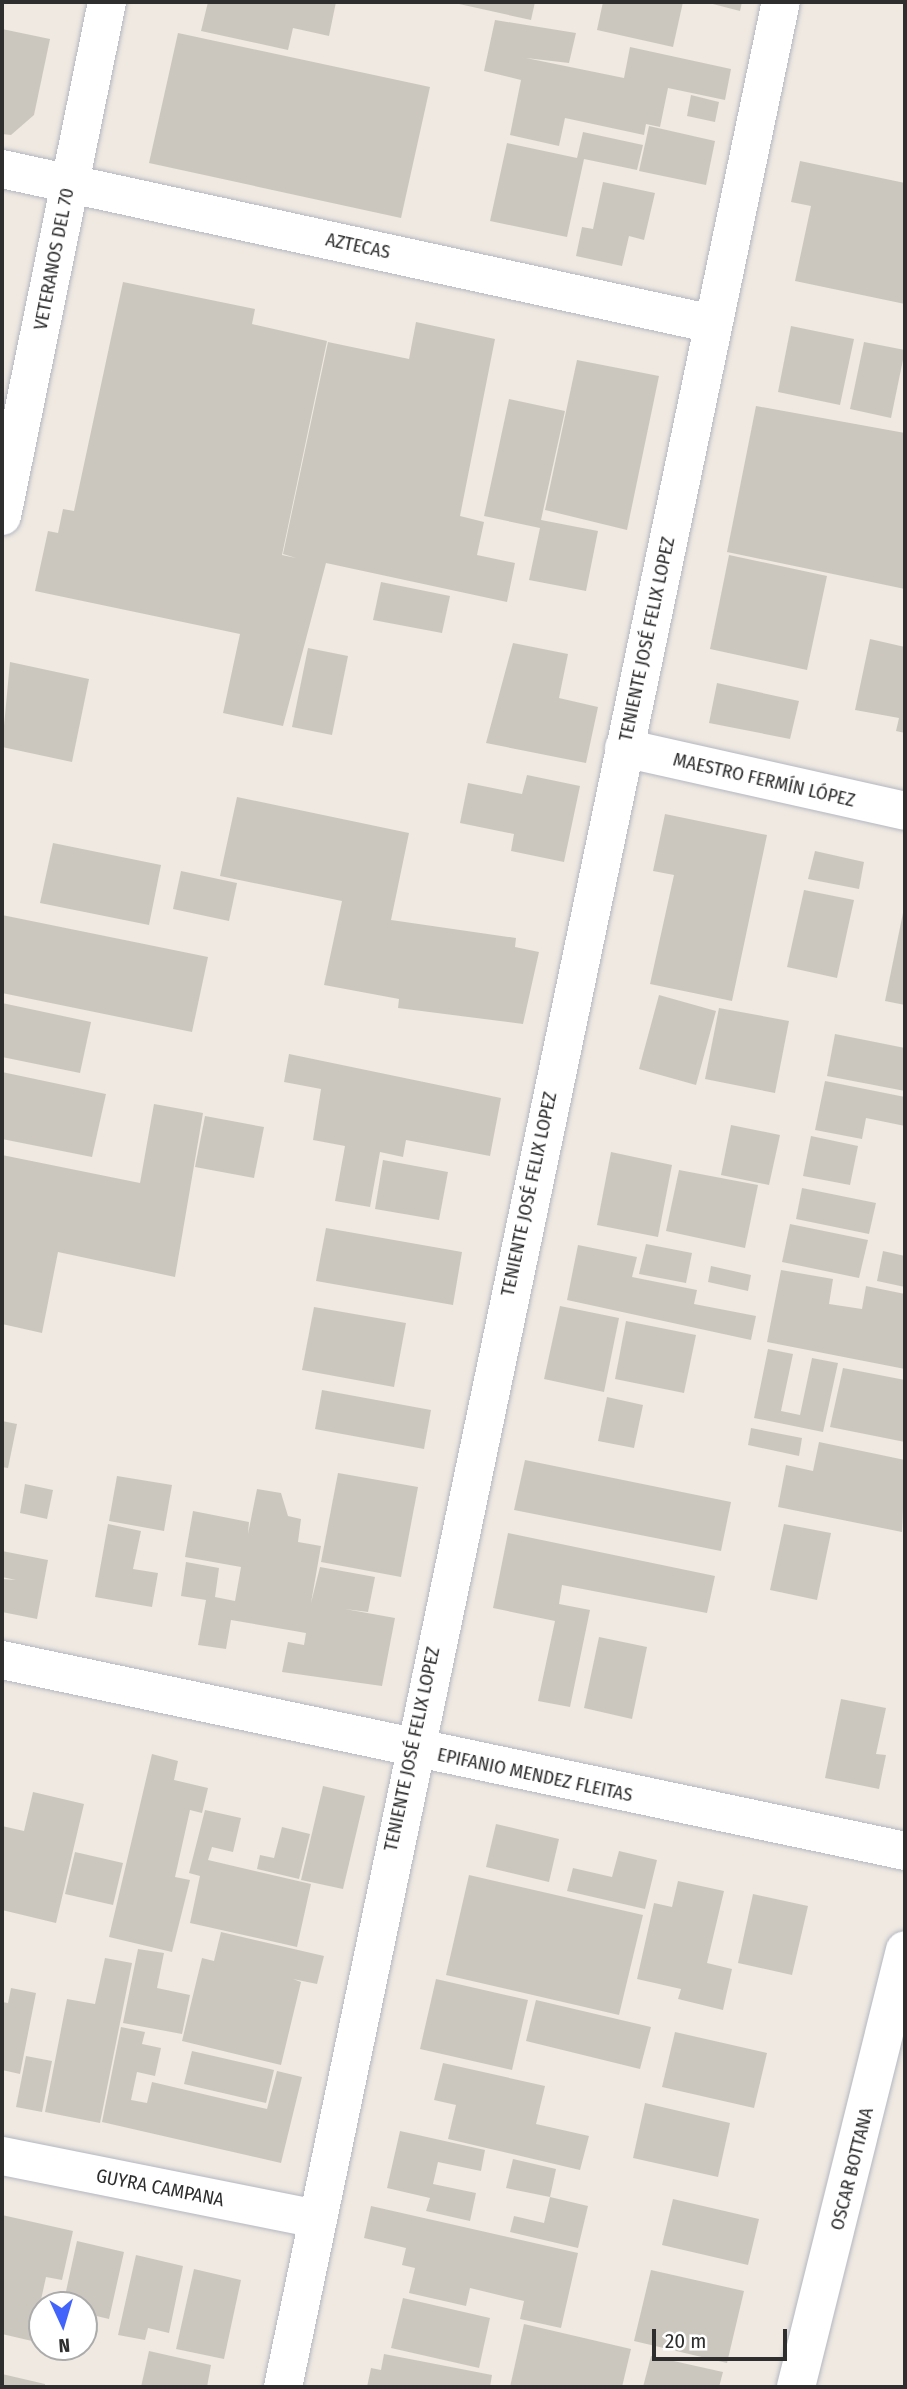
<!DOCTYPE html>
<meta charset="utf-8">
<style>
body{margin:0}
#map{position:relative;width:907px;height:2389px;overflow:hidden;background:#efe9e1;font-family:"Fira Sans Condensed",sans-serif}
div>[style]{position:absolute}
.building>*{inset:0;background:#cbc7bf}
.roads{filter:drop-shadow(0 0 2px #b4b7c1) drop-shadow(0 0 2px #b4b7c1)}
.minor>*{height:38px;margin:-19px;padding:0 19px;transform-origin:19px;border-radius:19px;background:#fff}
.tertiary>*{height:38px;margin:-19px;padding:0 19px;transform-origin:19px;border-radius:19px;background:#fff}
.secondary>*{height:38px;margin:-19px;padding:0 19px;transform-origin:19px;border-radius:19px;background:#fff}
span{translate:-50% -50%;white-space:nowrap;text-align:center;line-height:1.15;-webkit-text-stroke:5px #fff;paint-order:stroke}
.street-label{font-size:19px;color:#2e2e2e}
.frame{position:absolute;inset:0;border:4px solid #2e2e2e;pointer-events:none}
.north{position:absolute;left:28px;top:2291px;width:70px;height:70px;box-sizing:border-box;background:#fff;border:2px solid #ababab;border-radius:50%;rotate:176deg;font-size:19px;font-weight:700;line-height:28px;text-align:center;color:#2e2e2e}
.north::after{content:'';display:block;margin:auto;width:24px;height:32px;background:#4264fb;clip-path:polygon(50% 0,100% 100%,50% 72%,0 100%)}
.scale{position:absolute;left:652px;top:2329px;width:135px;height:32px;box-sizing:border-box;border:4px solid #2e2e2e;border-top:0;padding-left:9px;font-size:21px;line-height:24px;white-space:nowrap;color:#2e2e2e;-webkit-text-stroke:5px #fff;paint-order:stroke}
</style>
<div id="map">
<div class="building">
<div style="clip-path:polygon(208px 2px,336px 2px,329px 36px,293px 28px,288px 50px,201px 31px)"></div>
<div style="clip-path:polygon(450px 2px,535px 2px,531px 20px)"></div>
<div style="clip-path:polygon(603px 2px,683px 2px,673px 47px,597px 30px)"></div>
<div style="clip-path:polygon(705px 2px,742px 2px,740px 11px)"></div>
<div style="clip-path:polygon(495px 20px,576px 33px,569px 63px,526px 58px,624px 78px,630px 47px,731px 69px,725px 100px,668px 88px,660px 127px,646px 124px,644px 135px,565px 118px,559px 146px,510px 135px,521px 80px,484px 71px)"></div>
<div style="clip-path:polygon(2px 29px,50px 39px,34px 115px,11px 135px,2px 134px)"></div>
<div style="clip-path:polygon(178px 33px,430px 87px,401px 218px,149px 163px)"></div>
<div style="clip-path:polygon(691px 95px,719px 102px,715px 122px,687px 116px)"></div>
<div style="clip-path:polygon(649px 126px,715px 141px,706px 185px,639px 171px)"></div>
<div style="clip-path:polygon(583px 132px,643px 145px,637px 170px,584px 159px,567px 237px,490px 221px,507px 143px,577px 158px)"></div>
<div style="clip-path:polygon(800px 161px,905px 183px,905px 304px,795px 281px,811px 206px,791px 202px)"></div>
<div style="clip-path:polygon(603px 182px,655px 193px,644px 240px,629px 236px,622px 266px,576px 256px,582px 227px,593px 229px)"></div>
<div style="clip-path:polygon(123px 282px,255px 309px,252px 324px,327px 341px,282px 555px,296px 558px,283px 554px,328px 342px,409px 359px,416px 322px,495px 339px,460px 516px,484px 522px,477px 555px,515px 563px,507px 602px,326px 563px,283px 726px,223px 713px,240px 634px,35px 591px,48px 531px,58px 533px,63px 509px,74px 511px)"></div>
<div style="clip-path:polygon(791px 326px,854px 339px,840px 405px,778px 392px)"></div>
<div style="clip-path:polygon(864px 342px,905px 350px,891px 418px,850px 409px)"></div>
<div style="clip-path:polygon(577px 360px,659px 376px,627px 530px,545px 510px)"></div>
<div style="clip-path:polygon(509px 399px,565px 411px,541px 520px,598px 531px,586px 591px,529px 580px,540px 528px,484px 516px)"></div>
<div style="clip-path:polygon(756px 406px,905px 433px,905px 589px,727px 552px)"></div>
<div style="clip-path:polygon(729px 555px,827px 576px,807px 670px,710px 649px)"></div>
<div style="clip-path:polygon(381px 582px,450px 596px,442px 633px,373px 620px)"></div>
<div style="clip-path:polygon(870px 639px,905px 647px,905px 733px,896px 731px,899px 718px,855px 710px)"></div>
<div style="clip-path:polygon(513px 643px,568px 654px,559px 698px,598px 707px,586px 763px,486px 743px)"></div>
<div style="clip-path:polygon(308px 648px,348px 656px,332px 735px,292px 727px)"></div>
<div style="clip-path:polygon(10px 662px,89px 679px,72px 762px,2px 747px)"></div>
<div style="clip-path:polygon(717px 683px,799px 701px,790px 739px,709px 723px)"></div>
<div style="clip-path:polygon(527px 775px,580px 786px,564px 862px,511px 851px,514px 834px,460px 823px,468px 783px,522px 794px)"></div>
<div style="clip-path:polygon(237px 797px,409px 833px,391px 920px,516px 938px,515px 947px,539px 952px,523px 1024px,398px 1008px,399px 999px,324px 985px,342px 901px,220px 876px)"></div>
<div style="clip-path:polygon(665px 814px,767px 835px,732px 1001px,650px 984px,674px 875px,653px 871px)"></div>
<div style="clip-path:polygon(53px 843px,161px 865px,149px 925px,40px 903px)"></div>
<div style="clip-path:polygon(815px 851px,864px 862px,859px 889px,808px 879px)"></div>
<div style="clip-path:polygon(181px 871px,237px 883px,229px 921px,173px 909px)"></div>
<div style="clip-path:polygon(804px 890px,854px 900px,837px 978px,787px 967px)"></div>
<div style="clip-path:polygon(904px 908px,905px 908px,905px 1005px,885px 1001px)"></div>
<div style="clip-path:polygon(2px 915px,208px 957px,192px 1032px,2px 993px)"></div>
<div style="clip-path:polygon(659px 995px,716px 1011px,696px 1085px,639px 1069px)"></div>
<div style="clip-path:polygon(2px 1003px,91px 1022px,80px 1073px,2px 1057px)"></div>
<div style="clip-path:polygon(719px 1008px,789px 1021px,775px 1093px,705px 1079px)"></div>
<div style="clip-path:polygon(835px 1034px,905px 1048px,905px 1091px,827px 1076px)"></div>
<div style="clip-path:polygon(289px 1054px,501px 1098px,490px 1156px,406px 1140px,403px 1157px,380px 1152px,370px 1207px,335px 1201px,345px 1146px,313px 1140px,321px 1089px,284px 1082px)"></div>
<div style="clip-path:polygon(2px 1072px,106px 1094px,92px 1157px,2px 1139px)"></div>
<div style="clip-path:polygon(825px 1081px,905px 1097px,905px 1126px,866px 1118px,862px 1139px,815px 1130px)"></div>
<div style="clip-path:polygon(154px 1104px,203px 1113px,175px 1277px,58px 1252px,42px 1333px,2px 1324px,2px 1155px,140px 1183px)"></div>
<div style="clip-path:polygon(205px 1116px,264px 1127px,254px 1178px,195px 1167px)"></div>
<div style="clip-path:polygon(731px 1125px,780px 1135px,769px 1185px,721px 1175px)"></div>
<div style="clip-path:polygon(811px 1136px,858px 1146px,850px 1185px,803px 1176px)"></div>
<div style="clip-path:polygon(611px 1152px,672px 1165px,658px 1237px,597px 1225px)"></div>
<div style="clip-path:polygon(383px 1160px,448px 1172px,439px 1220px,375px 1209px)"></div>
<div style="clip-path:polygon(679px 1170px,758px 1185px,745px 1248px,666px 1231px)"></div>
<div style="clip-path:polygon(802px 1188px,876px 1203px,869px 1234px,796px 1219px)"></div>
<div style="clip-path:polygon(790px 1224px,868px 1240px,859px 1278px,782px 1262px)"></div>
<div style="clip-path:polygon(326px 1228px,462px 1252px,453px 1305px,316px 1281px)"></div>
<div style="clip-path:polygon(646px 1244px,692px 1253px,686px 1283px,639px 1274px)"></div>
<div style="clip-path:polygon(578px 1245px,637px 1257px,632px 1277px,697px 1290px,694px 1304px,756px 1316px,751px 1340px,567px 1300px)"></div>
<div style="clip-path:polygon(883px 1251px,905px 1256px,905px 1287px,877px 1281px)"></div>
<div style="clip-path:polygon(711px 1266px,751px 1275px,748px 1291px,708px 1282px)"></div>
<div style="clip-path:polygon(781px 1270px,833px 1279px,829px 1304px,862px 1309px,866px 1286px,905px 1294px,905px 1369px,767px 1342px)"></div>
<div style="clip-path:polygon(560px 1306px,619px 1318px,604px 1392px,544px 1379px)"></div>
<div style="clip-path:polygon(314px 1307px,406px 1323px,394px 1387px,302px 1370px)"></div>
<div style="clip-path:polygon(626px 1321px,696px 1335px,684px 1393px,615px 1379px)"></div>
<div style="clip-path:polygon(768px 1349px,793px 1354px,781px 1411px,800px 1415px,812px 1358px,838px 1363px,823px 1432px,754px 1418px)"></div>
<div style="clip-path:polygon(843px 1368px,905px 1380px,905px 1442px,830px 1427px)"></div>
<div style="clip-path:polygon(322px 1390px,431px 1410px,424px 1449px,315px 1429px)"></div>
<div style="clip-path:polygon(607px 1397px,643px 1405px,634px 1448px,598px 1441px)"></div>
<div style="clip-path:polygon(2px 1421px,17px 1424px,8px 1468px,2px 1467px)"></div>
<div style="clip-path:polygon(751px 1428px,802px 1438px,799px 1456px,748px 1445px)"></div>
<div style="clip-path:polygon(819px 1442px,905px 1460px,902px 1532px,778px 1507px,786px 1465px,813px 1471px)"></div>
<div style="clip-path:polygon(525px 1460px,731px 1502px,721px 1551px,514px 1510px)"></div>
<div style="clip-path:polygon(338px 1473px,418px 1487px,401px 1577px,321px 1562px)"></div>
<div style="clip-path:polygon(117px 1476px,172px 1485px,164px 1531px,109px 1521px)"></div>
<div style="clip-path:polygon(25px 1484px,53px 1490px,47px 1519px,20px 1513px)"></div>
<div style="clip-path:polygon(257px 1489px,281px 1493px,288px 1516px,301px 1519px,298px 1542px,321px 1546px,311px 1603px,320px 1567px,375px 1577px,368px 1612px,345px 1609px,395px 1618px,382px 1686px,282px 1672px,288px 1642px,304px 1645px,306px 1633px,231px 1620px,226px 1649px,198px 1645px,206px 1600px,181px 1596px,186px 1562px,219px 1568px,215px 1597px,235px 1601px,241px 1567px,185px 1557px,193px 1511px,249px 1522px,248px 1534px)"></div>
<div style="clip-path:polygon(108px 1524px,141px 1531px,133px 1569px,158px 1573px,152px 1607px,95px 1597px)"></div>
<div style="clip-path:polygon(784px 1524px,831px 1533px,817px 1600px,770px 1590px)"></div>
<div style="clip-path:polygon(508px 1533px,715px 1576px,707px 1613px,562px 1585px,559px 1604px,590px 1610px,570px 1707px,538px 1701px,555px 1621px,493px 1608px)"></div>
<div style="clip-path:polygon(2px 1551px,48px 1560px,37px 1619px,2px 1612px,2px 1579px,16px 1580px,2px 1577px)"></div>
<div style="clip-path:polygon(599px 1637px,647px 1647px,632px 1719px,584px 1708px)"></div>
<div style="clip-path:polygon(841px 1699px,886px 1708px,876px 1754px,886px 1755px,879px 1789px,825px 1778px)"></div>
<div style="clip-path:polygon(152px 1754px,178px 1761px,174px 1780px,208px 1788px,202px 1813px,190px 1810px,175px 1877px,190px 1880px,172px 1952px,109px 1937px)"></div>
<div style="clip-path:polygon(323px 1786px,365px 1796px,343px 1889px,301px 1880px)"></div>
<div style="clip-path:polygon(33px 1792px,84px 1804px,56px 1923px,2px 1910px,2px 1826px,24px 1831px)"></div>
<div style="clip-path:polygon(205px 1810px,241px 1818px,233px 1852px,212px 1847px,208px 1860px,311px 1884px,297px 1947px,190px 1923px,200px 1876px,189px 1873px)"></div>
<div style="clip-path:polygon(496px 1824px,559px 1839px,549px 1882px,486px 1867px)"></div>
<div style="clip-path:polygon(282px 1827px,310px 1834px,299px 1879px,257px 1869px,260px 1855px,274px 1858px)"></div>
<div style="clip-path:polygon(619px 1851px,657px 1860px,645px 1909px,567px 1891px,573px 1868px,612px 1877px)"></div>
<div style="clip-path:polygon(75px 1852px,123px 1863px,113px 1905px,65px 1894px)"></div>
<div style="clip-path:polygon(469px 1875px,643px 1915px,619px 2015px,446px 1975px)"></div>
<div style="clip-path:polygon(678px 1881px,724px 1891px,707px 1963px,732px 1969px,723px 2010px,678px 1999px,681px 1989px,637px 1979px,654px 1903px,672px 1907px)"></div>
<div style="clip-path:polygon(753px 1894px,808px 1906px,792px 1975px,738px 1963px)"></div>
<div style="clip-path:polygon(221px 1932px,324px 1956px,317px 1984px,293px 1979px,301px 1982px,281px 2065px,182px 2041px,202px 1958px,214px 1961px)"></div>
<div style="clip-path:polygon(138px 1949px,164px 1953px,157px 1988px,190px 1995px,182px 2034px,123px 2023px)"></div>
<div style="clip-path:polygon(105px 1958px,132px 1963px,100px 2123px,45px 2112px,67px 1999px,95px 2004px)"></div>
<div style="clip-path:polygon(436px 1979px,528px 2000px,512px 2070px,420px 2049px)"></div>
<div style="clip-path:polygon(11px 1988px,36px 1993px,20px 2074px,2px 2070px,2px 2002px,8px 2003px)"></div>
<div style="clip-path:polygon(536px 2000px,651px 2027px,640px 2069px,526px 2041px)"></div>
<div style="clip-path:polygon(121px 2027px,145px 2032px,142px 2044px,161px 2048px,155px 2076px,137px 2072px,131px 2100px,147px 2103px,152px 2082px,267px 2109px,277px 2071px,302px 2077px,281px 2163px,102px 2122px)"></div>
<div style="clip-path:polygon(675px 2032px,767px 2053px,754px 2108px,662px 2087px)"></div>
<div style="clip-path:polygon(192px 2051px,274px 2070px,266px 2103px,184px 2084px)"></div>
<div style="clip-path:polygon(26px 2056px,52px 2061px,42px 2112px,16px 2107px)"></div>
<div style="clip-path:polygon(443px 2063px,545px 2086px,536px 2124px,589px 2136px,580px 2170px,448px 2139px,456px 2105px,434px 2100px)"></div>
<div style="clip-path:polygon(645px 2103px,730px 2123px,718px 2177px,633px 2158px)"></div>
<div style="clip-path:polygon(400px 2131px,485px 2150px,481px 2171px,438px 2162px,433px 2184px,476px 2193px,470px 2221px,426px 2211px,430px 2198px,387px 2188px)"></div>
<div style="clip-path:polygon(513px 2159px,556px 2169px,550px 2197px,506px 2188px)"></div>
<div style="clip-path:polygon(550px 2197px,588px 2206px,578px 2248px,510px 2232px,514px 2216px,544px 2223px)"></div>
<div style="clip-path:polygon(673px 2199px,759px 2219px,748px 2265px,662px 2245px)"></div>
<div style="clip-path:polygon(371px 2206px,578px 2253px,561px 2328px,520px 2319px,524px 2301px,470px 2288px,466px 2306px,409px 2293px,415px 2268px,402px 2265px,406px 2248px,364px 2238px)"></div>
<div style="clip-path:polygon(2px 2215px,73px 2231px,62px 2280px,46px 2277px,32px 2341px,2px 2334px)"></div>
<div style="clip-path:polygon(77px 2241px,124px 2252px,109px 2319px,88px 2314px,85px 2327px,84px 2305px,63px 2305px)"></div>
<div style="clip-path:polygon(136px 2255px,183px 2266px,169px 2333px,148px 2328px,145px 2340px,118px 2335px)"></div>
<div style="clip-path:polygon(194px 2269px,241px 2280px,224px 2359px,176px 2349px)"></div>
<div style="clip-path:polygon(651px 2270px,744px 2291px,727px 2363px,634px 2341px)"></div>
<div style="clip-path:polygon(403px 2298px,490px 2318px,479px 2368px,391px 2348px)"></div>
<div style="clip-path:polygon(524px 2324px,631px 2349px,622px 2387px,510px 2387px)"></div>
<div style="clip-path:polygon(149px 2351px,211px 2365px,207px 2387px,141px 2387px)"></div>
<div style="clip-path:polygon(384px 2354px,492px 2375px,490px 2387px,367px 2387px,371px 2368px,381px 2370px)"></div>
<div style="clip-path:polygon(651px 2356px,723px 2372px,719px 2387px,643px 2387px)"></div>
<div style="clip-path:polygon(2px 2374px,45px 2384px,45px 2387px,2px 2387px)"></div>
</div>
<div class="roads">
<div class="minor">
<div style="left:2px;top:169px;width:728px;rotate:12.3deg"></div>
<div style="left:2px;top:516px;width:525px;rotate:-78.45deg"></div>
<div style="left:2px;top:2156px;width:322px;rotate:11.3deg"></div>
</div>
<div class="tertiary">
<div style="left:624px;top:748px;width:288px;rotate:12.6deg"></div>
<div style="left:2px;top:1660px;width:923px;rotate:11.94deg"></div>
<div style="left:796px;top:2387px;width:450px;rotate:-76deg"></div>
</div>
<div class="secondary">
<div style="left:283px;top:2387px;width:2436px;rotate:-78.21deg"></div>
</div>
</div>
<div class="street-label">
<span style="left:358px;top:246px;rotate:12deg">AZTECAS</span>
<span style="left:54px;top:259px;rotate:-79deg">VETERANOS DEL 70</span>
<span style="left:647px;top:639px;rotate:-78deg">TENIENTE JOSÉ FELIX LOPEZ</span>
<span style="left:764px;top:780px;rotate:13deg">MAESTRO FERMÍN LÓPEZ</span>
<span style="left:529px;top:1194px;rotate:-78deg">TENIENTE JOSÉ FELIX LOPEZ</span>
<span style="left:412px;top:1749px;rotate:-78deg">TENIENTE JOSÉ FELIX LOPEZ</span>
<span style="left:535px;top:1775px;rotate:12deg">EPIFANIO MENDEZ FLEITAS</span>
<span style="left:852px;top:2169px;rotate:-76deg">OSCAR BOTTANA</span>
<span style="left:160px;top:2188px;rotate:11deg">GUYRA CAMPANA</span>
</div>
<div class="frame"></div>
<div class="north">N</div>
<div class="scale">20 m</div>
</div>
